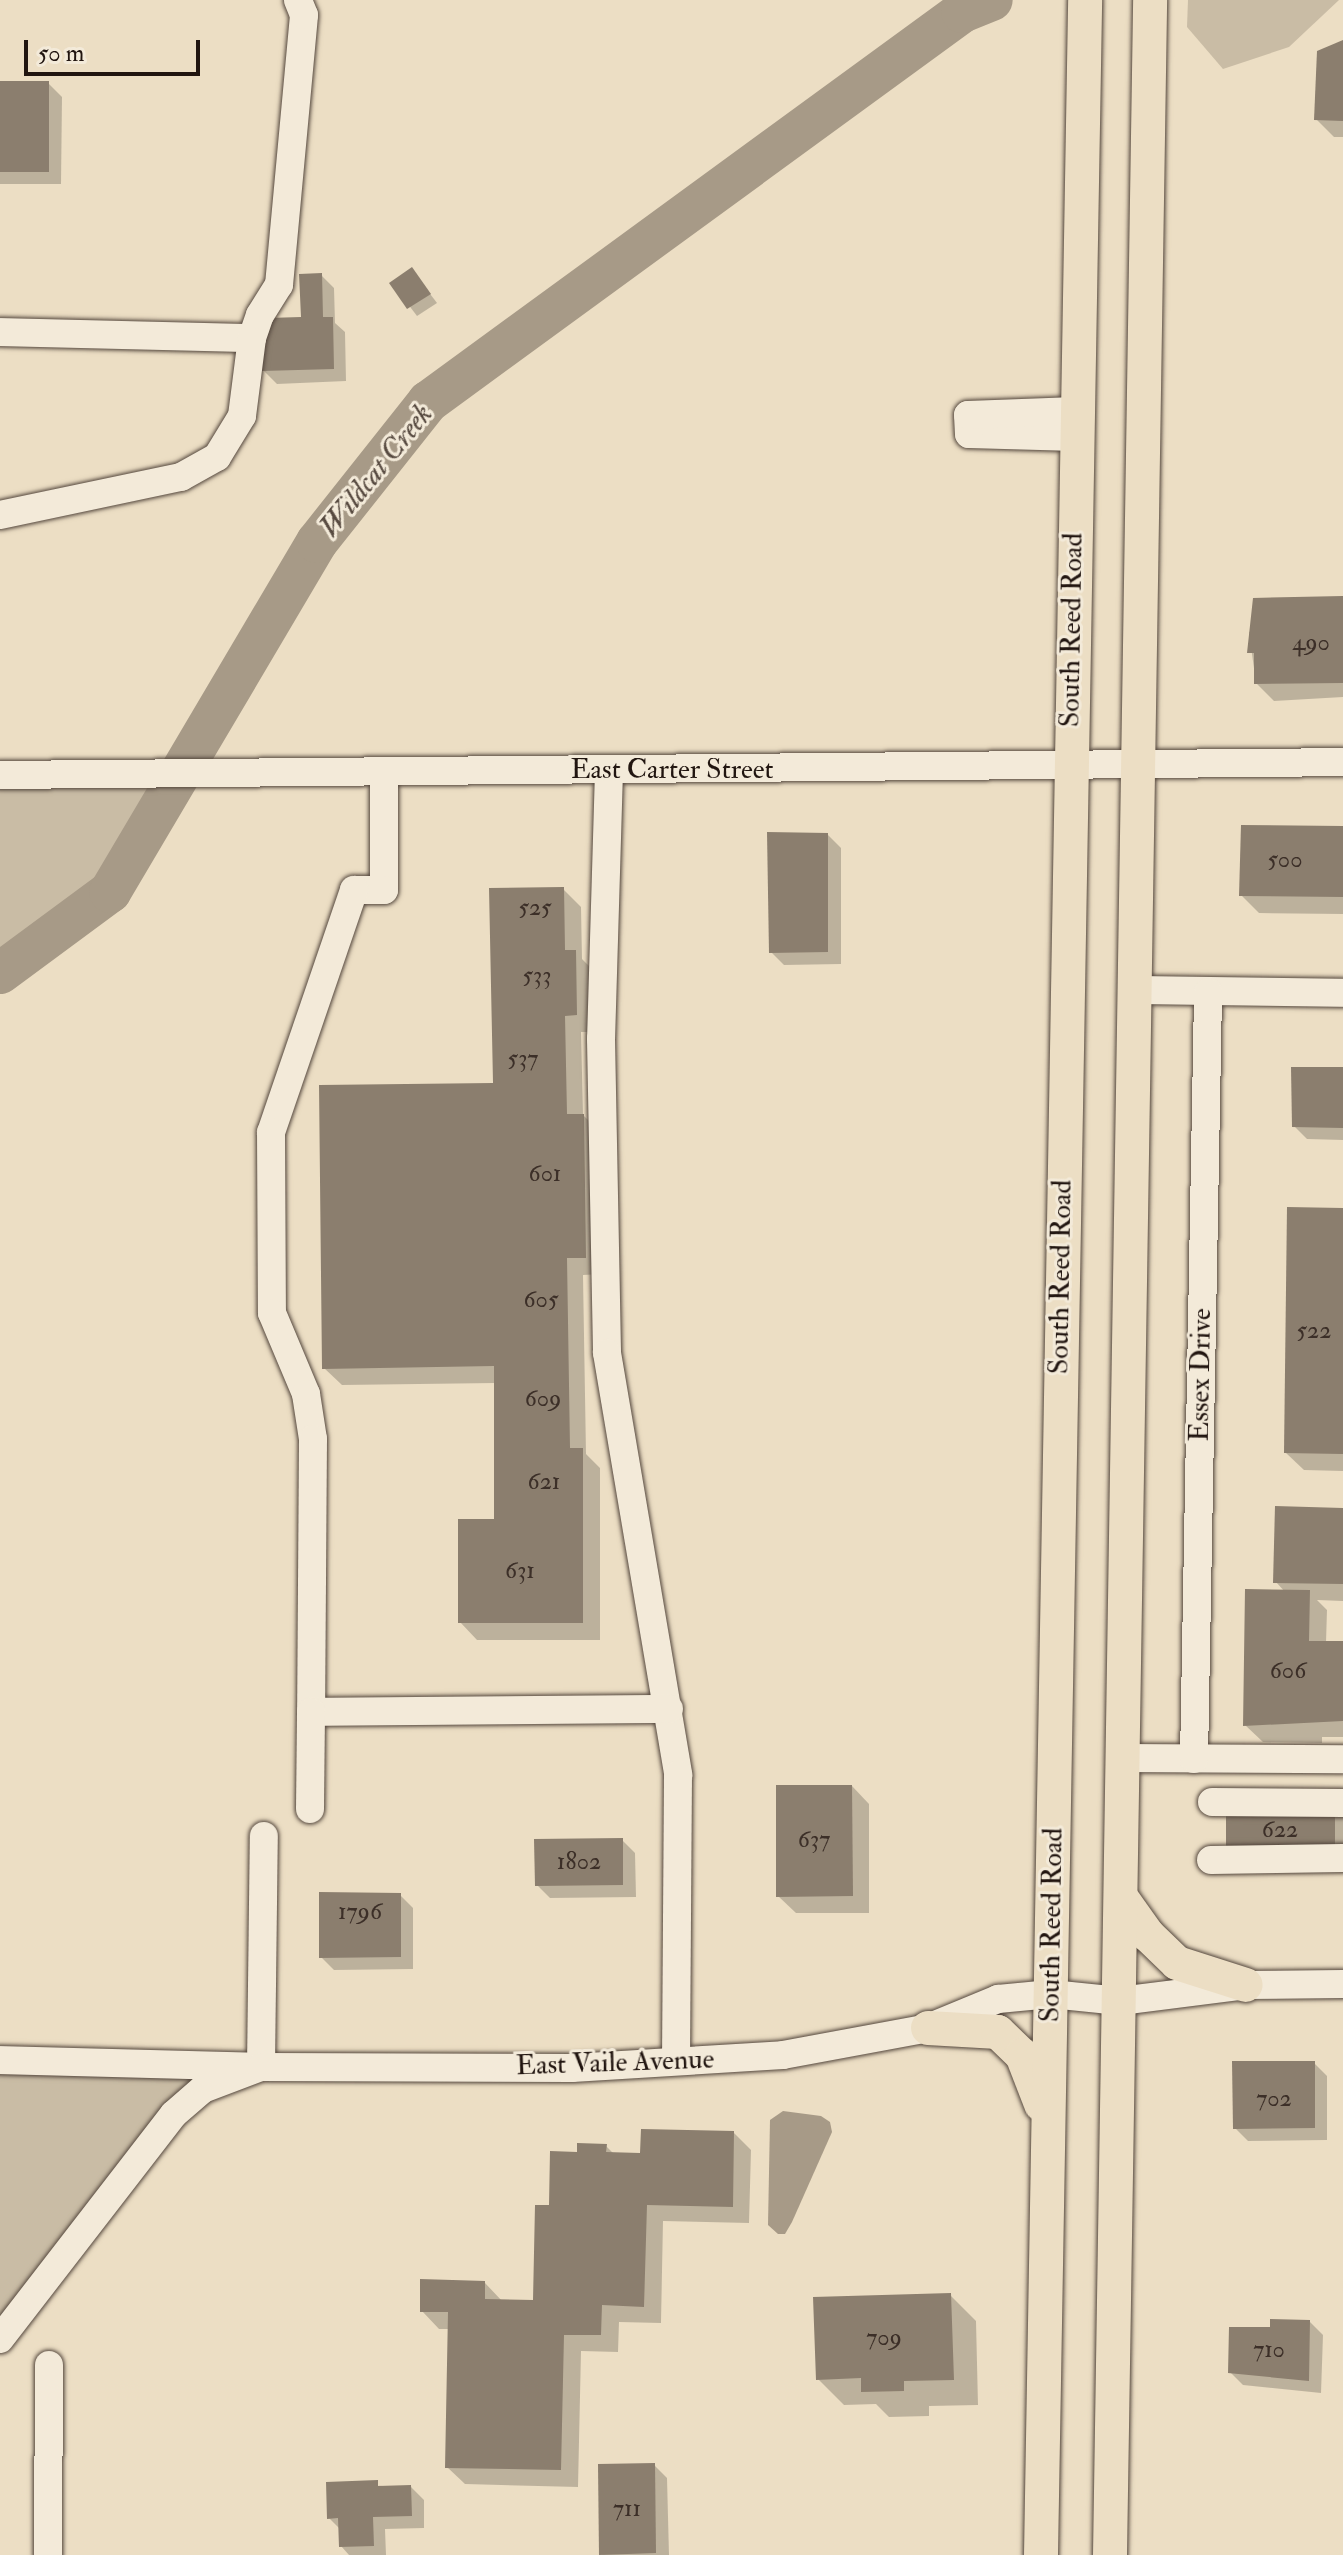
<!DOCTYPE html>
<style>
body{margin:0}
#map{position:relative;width:1343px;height:2555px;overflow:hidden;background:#ecdec4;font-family:"IM FELL Double Pica",serif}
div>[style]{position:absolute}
.green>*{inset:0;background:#c9bca5}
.water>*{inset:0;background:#a79a87}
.shadow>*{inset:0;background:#0003}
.river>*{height:42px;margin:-21px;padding:0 21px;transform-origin:21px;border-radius:21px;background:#a79a87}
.building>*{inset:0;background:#8b7e6e}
.roads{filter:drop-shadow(0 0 2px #54473d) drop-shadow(0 0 2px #54473d)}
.minor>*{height:28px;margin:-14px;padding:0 14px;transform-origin:14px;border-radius:14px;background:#f3ead9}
.major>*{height:34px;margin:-17px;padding:0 17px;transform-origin:17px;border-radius:17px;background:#ecdec4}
span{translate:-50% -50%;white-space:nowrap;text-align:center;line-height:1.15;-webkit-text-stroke:6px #f3ead9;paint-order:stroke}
.number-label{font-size:24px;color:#3c2f28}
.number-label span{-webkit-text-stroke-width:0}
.street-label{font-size:28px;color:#211510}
.water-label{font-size:30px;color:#574a40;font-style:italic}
.scale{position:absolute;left:24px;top:40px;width:176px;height:36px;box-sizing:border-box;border:4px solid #211510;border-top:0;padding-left:10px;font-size:24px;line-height:28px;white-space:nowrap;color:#211510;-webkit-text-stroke:6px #f3ead9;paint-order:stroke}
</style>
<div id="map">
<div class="green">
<div style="clip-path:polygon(1188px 0,1339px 0,1289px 47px,1223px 69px,1187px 27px)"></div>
<div style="clip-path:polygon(181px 773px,110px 892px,0 973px,0 775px)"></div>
<div style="clip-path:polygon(0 2060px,188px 2069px,204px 2089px,0 2339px)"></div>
</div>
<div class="water">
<div style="clip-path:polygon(783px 2111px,821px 2116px,830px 2122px,832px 2132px,792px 2222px,785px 2234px,778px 2234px,768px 2225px,770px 2120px)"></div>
</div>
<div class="shadow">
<div style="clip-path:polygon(1343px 42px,1343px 137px,1334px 137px,1316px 119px)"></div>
<div style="clip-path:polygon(0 83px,48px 83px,62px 97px,61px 184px,0 184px)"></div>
<div style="clip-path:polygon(412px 270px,437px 303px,417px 316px,392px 283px)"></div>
<div style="clip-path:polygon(321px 275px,334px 288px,335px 323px,345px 332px,346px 381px,277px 384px,264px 371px,271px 335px,303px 319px)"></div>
<div style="clip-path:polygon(1343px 598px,1343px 697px,1274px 701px,1256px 683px,1249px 632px)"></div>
<div style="clip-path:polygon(1343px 828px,1343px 914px,1259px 913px,1241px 895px)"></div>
<div style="clip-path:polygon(828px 835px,841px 848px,841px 964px,784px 965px,771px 952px)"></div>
<div style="clip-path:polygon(563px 889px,581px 907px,582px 959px,593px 970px,594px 1032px,581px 1032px,583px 1115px,601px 1133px,603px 1274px,583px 1275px,586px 1454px,600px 1468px,600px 1640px,477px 1640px,460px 1622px,496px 1521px,496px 1383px,342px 1385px,324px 1368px,495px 1085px)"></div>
<div style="clip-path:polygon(1343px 1069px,1343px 1140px,1307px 1139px,1294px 1126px)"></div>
<div style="clip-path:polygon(1343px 1210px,1343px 1471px,1304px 1470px,1286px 1453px)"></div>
<div style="clip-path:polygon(1343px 1510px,1343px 1601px,1317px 1600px,1327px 1610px,1326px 1643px,1343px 1643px,1343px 1737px,1322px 1737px,1322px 1743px,1263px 1742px,1245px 1725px,1285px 1592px,1276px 1582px)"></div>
<div style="clip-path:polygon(852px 1786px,869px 1804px,869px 1913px,796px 1913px,778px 1896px)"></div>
<div style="clip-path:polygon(1334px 1809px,1343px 1817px,1343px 1865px,1241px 1865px)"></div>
<div style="clip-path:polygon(622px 1840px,635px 1853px,636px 1897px,550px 1898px,537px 1885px)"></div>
<div style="clip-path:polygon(400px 1895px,413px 1908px,413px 1969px,334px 1970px,321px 1957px)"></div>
<div style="clip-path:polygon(1314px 2063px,1327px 2076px,1327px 2140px,1248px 2141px,1235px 2128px)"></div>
<div style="clip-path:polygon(733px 2132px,751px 2150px,749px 2223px,663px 2221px,661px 2323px,619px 2322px,618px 2352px,581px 2351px,578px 2487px,465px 2484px,447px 2467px,450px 2329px,439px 2329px,422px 2311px,485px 2283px,503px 2302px,535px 2302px,551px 2207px,579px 2154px,606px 2146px,615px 2155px,642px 2155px)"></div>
<div style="clip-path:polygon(950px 2295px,976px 2321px,978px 2405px,929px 2406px,929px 2416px,889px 2417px,876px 2404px,844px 2405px,818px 2379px)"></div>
<div style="clip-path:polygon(1310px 2322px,1323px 2335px,1321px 2393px,1243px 2385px,1230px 2372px,1272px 2330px)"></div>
<div style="clip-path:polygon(654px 2465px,667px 2478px,669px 2555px,602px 2555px)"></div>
<div style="clip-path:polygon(328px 2484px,411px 2487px,424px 2500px,424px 2528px,385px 2529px,386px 2555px,349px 2555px,341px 2546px,340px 2529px,329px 2518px)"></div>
</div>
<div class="river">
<div style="left:0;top:973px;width:137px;rotate:-36.4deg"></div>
<div style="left:110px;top:892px;width:407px;rotate:-59.4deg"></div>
<div style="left:317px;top:542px;width:179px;rotate:-51.6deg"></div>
<div style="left:428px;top:402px;width:661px;rotate:-36.14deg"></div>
<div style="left:962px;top:12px;width:32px;rotate:-22deg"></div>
</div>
<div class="building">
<div style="clip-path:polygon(1343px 40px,1343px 121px,1314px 120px,1317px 51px)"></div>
<div style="clip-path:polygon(0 81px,49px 81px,49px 172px,0 172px)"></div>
<div style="clip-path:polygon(412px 267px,431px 294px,407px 309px,389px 283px)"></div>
<div style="clip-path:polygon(322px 273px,323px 317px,333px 317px,334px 369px,262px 371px,261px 333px,269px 333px,268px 318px,301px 317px,299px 274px)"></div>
<div style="clip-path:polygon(1343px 596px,1343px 683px,1254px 684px,1254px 653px,1247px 653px,1253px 598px)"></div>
<div style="clip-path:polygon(1241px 825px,1343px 826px,1343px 897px,1239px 896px)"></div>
<div style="clip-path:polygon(767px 832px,828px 833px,828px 952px,769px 953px)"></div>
<div style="clip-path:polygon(564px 887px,565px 950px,576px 950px,577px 1015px,565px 1016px,567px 1114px,584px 1114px,586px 1258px,567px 1258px,570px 1448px,583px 1448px,583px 1623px,458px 1623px,458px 1519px,494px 1519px,494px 1366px,322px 1369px,319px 1085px,493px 1083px,489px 888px)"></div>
<div style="clip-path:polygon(1291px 1067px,1343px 1067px,1343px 1128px,1292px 1127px)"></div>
<div style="clip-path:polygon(1287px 1207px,1343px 1208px,1343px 1454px,1284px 1453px)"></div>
<div style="clip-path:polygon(1275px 1506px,1343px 1508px,1343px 1584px,1273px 1583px)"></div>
<div style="clip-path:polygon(1245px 1589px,1310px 1590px,1309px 1641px,1343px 1641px,1343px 1721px,1243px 1726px)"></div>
<div style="clip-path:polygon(776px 1785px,852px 1785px,853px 1896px,776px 1897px)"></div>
<div style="clip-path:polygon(1226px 1807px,1335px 1807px,1335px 1853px,1226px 1853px)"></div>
<div style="clip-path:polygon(623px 1838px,623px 1885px,535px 1886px,534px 1839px)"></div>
<div style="clip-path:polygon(319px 1892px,401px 1893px,401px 1957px,319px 1958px)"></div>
<div style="clip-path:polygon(1232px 2061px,1315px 2061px,1315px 2128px,1233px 2129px)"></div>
<div style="clip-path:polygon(641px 2129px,734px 2131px,733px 2207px,647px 2205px,644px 2307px,602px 2305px,601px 2335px,564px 2335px,561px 2470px,445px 2468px,448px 2312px,420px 2312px,420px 2279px,485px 2281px,485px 2299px,533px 2300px,535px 2205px,549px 2205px,550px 2151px,577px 2152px,577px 2143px,607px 2144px,606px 2152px,640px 2153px)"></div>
<div style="clip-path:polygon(951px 2293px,954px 2380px,904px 2381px,904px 2391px,861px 2392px,861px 2378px,816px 2380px,813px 2297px)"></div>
<div style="clip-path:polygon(1270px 2319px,1310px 2320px,1309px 2381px,1228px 2373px,1229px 2327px,1270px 2327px)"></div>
<div style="clip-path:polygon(655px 2463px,656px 2553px,599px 2555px,598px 2464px)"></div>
<div style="clip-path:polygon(378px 2480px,378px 2486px,411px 2485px,412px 2516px,373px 2517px,374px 2546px,339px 2547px,338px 2518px,327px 2519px,326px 2482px)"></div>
</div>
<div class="roads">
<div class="minor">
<div style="left:0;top:332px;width:252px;rotate:1.4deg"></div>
<div style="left:1076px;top:437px;width:107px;rotate:-178.4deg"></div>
<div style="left:969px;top:434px;width:19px;rotate:-93deg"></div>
<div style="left:968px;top:415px;width:108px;rotate:-2.1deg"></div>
<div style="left:0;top:515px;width:185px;rotate:-11.9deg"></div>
<div style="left:181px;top:477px;width:41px;rotate:-29.1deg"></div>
<div style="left:217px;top:457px;width:48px;rotate:-58.6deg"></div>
<div style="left:242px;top:416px;width:79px;rotate:-82.7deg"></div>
<div style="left:252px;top:338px;width:24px;rotate:-71deg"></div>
<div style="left:260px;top:315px;width:36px;rotate:-58deg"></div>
<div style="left:279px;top:285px;width:271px;rotate:-84.7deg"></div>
<div style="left:304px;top:15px;width:16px;rotate:-112deg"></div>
<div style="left:609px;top:771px;width:268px;rotate:91.7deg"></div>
<div style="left:601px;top:1039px;width:314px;rotate:88.9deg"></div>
<div style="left:607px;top:1353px;width:428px;rotate:80.4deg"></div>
<div style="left:678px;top:1775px;width:286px;rotate:90.4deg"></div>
<div style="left:384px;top:772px;width:118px;rotate:90deg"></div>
<div style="left:384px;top:890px;width:30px;rotate:180deg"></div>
<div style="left:354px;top:890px;width:256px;rotate:108.9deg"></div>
<div style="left:271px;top:1132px;width:181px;rotate:89.7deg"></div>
<div style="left:272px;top:1313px;width:88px;rotate:67.2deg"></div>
<div style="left:306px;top:1394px;width:46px;rotate:81.2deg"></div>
<div style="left:313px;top:1439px;width:273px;rotate:90.4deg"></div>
<div style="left:311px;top:1712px;width:358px;rotate:-0.5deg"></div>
<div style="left:0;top:775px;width:1343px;rotate:-0.55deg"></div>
<div style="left:1134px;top:990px;width:209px;rotate:0.8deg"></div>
<div style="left:1122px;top:1758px;width:221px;rotate:0.3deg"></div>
<div style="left:1194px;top:1759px;width:767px;rotate:-88.95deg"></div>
<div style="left:1212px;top:1802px;width:131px;rotate:0.4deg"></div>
<div style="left:310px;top:1809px;width:97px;rotate:-89.4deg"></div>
<div style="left:1211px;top:1860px;width:132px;rotate:-0.9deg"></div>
<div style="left:0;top:2060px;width:261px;rotate:1.5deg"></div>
<div style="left:261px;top:2067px;width:231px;rotate:-89.3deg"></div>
<div style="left:0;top:2339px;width:284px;rotate:-52.3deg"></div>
<div style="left:174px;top:2114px;width:38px;rotate:-41deg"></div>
<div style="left:203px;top:2089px;width:62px;rotate:-20.8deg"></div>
<div style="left:261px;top:2067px;width:311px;rotate:0.2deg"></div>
<div style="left:572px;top:2068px;width:211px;rotate:-3.5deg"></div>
<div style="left:783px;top:2055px;width:147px;rotate:-10.5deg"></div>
<div style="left:928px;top:2028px;width:76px;rotate:-22.5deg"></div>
<div style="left:998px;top:1999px;width:53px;rotate:-5.4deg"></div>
<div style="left:1051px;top:1994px;width:69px;rotate:5.8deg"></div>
<div style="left:1120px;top:2001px;width:127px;rotate:-7.2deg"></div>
<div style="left:1246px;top:1985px;width:97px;rotate:-0.6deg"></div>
<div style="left:48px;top:2555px;width:190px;rotate:-89.7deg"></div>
</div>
<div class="major">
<div style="left:1121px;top:1897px;width:47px;rotate:54.6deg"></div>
<div style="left:1148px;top:1935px;width:40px;rotate:44deg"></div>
<div style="left:1177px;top:1963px;width:72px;rotate:17.7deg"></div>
<div style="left:928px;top:2028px;width:70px;rotate:3.3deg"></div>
<div style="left:998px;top:2032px;width:33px;rotate:44deg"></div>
<div style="left:1022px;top:2055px;width:53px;rotate:68.8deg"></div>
<div style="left:1041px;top:2555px;width:2555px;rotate:-89.01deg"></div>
<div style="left:1110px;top:2555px;width:2555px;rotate:-89.1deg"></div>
</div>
</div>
<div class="number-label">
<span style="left:1311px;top:643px">490</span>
<span style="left:1285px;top:860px">500</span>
<span style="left:535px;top:908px">525</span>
<span style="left:537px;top:976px">533</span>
<span style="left:523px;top:1059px">537</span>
<span style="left:545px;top:1174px">601</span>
<span style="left:541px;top:1300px">605</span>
<span style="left:1314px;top:1331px">522</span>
<span style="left:543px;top:1399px">609</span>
<span style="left:544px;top:1482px">621</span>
<span style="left:520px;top:1571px">631</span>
<span style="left:1288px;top:1671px">606</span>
<span style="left:1280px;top:1830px">622</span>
<span style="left:814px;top:1840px">637</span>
<span style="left:579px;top:1862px">1802</span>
<span style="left:360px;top:1912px">1796</span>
<span style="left:1274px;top:2099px">702</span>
<span style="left:884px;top:2338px">709</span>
<span style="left:1269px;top:2350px">710</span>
<span style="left:627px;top:2509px">711</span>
</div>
<div class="street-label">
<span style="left:1072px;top:630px;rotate:-89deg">South Reed Road</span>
<span style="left:672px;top:770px">East Carter Street</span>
<span style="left:1061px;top:1277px;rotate:-89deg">South Reed Road</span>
<span style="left:1201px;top:1375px;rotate:-89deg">Essex Drive</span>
<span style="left:1052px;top:1925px;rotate:-89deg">South Reed Road</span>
<span style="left:615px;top:2063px;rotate:-2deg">East Vaile Avenue</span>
</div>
<div class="water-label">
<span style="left:376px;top:471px;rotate:-51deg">Wildcat Creek</span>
</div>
<div class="scale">50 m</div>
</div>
